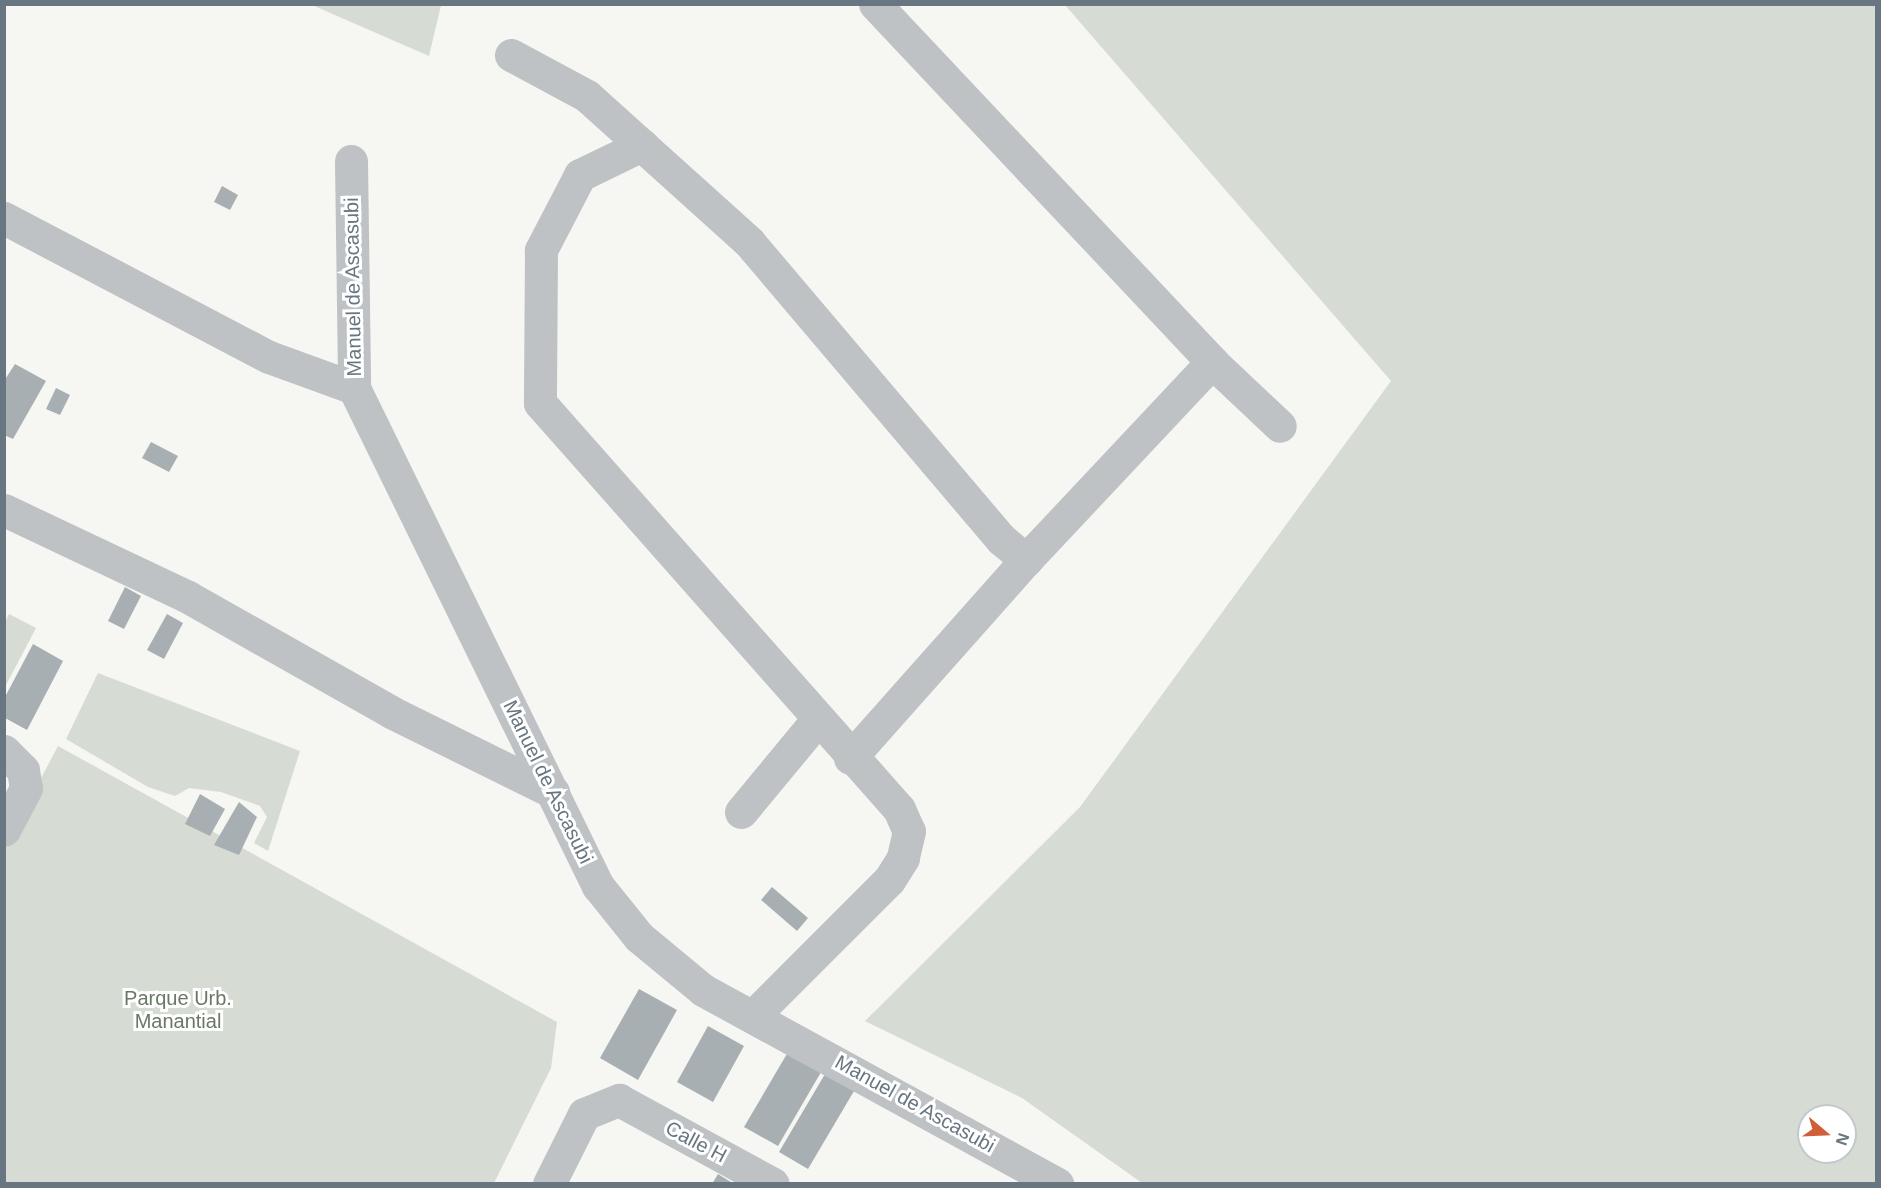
<!DOCTYPE html>
<style>
body{margin:0}
#map{position:relative;width:1881px;height:1188px;overflow:hidden;background:#f6f6f3;font-family:Arial,sans-serif}
div>[style]{position:absolute}
.green>*{inset:0;background:#d6dbd3}
.building>*{inset:0;background:#a8afb3}
.minor>*{height:33px;margin:-16.5px;padding:0 16.5px;transform-origin:16.5px;border-radius:16.5px;background:#bec2c5}
span{translate:-50% -50%;white-space:nowrap;text-align:center;line-height:1.15;-webkit-text-stroke:6px #fff;paint-order:stroke}
.street-label{font-size:20px;color:#687681}
.park-label{font-size:20px;color:#6a7966}
.frame{position:absolute;inset:0;border:6px solid #687681;pointer-events:none}
.north{position:absolute;left:1797px;top:1104px;width:60px;height:60px;box-sizing:border-box;background:#fff;border:2px solid #c3c8cd;border-radius:50%;rotate:109deg;font-size:16px;font-weight:700;line-height:24px;text-align:center;color:#687681}
.north::after{content:'';display:block;margin:auto;width:21px;height:27px;background:#d25e37;clip-path:polygon(50% 0,100% 100%,50% 72%,0 100%)}
</style>
<div id="map">
<div class="green">
<div style="clip-path:polygon(312px 5px,441px 5px,429px 56px)"></div>
<div style="clip-path:polygon(evenodd,1065px 5px,1876px 5px,1876px 1183px,1142px 1183px,1022px 1098px,865px 1021px,1080px 807px,1391px 381px,1065px 5px,1809px 1116px,1845px 1116px,1845px 1152px,1809px 1152px,1809px 1116px)"></div>
<div style="clip-path:polygon(9px 614px,36px 628px,5px 687px,5px 622px)"></div>
<div style="clip-path:polygon(98px 673px,300px 751px,268px 851px,254px 843px,267px 817px,260px 806px,221px 792px,189px 788px,175px 796px,148px 787px,66px 739px)"></div>
<div style="clip-path:polygon(58px 746px,557px 1022px,551px 1068px,494px 1183px,5px 1183px,4px 848px)"></div>
</div>
<div class="building">
<div style="clip-path:polygon(222px 186px,238px 195px,230px 210px,214px 202px)"></div>
<div style="clip-path:polygon(15px 364px,46px 381px,13px 439px,4px 435px,4px 381px)"></div>
<div style="clip-path:polygon(56px 388px,70px 395px,60px 415px,46px 409px)"></div>
<div style="clip-path:polygon(151px 442px,178px 456px,169px 472px,142px 458px)"></div>
<div style="clip-path:polygon(125px 587px,141px 596px,124px 629px,108px 621px)"></div>
<div style="clip-path:polygon(167px 614px,183px 623px,164px 659px,147px 650px)"></div>
<div style="clip-path:polygon(33px 644px,63px 661px,27px 730px,5px 718px,5px 697px)"></div>
<div style="clip-path:polygon(200px 794px,225px 809px,210px 836px,185px 824px)"></div>
<div style="clip-path:polygon(239px 802px,257px 817px,239px 855px,214px 845px)"></div>
<div style="clip-path:polygon(772px 887px,808px 918px,797px 931px,761px 900px)"></div>
<div style="clip-path:polygon(639px 989px,677px 1010px,638px 1080px,600px 1058px)"></div>
<div style="clip-path:polygon(708px 1026px,744px 1046px,713px 1102px,677px 1082px)"></div>
<div style="clip-path:polygon(791px 1047px,824px 1067px,778px 1146px,744px 1127px)"></div>
<div style="clip-path:polygon(825px 1074px,854px 1091px,808px 1169px,779px 1152px)"></div>
<div style="clip-path:polygon(718px 1174px,734px 1184px,712px 1184px)"></div>
</div>
<div class="minor">
<div style="left:875px;top:4px;width:492px;rotate:46.7deg"></div>
<div style="left:1212px;top:362px;width:93px;rotate:43.3deg"></div>
<div style="left:511px;top:55px;width:86px;rotate:28.3deg"></div>
<div style="left:587px;top:96px;width:218px;rotate:42deg"></div>
<div style="left:749px;top:242px;width:390px;rotate:49.7deg"></div>
<div style="left:1001px;top:539px;width:33px;rotate:40deg"></div>
<div style="left:642px;top:145px;width:69px;rotate:154.2deg"></div>
<div style="left:580px;top:175px;width:85px;rotate:117.5deg"></div>
<div style="left:541px;top:250px;width:153px;rotate:90.4deg"></div>
<div style="left:540px;top:403px;width:542px;rotate:48.52deg"></div>
<div style="left:899px;top:809px;width:24px;rotate:66deg"></div>
<div style="left:909px;top:831px;width:28px;rotate:103deg"></div>
<div style="left:903px;top:858px;width:26px;rotate:122deg"></div>
<div style="left:889px;top:880px;width:191px;rotate:135deg"></div>
<div style="left:351px;top:161px;width:227px;rotate:89.2deg"></div>
<div style="left:354px;top:388px;width:555px;rotate:63.9deg"></div>
<div style="left:598px;top:886px;width:65px;rotate:51.2deg"></div>
<div style="left:639px;top:937px;width:83px;rotate:39.6deg"></div>
<div style="left:703px;top:990px;width:404px;rotate:28.7deg"></div>
<div style="left:4px;top:218px;width:299px;rotate:27.7deg"></div>
<div style="left:269px;top:357px;width:90px;rotate:20deg"></div>
<div style="left:4px;top:510px;width:204px;rotate:25.3deg"></div>
<div style="left:188px;top:597px;width:233px;rotate:29.5deg"></div>
<div style="left:391px;top:712px;width:181px;rotate:26.3deg"></div>
<div style="left:4px;top:751px;width:27px;rotate:45deg"></div>
<div style="left:23px;top:770px;width:18px;rotate:81deg"></div>
<div style="left:26px;top:788px;width:47px;rotate:117.6deg"></div>
<div style="left:850px;top:758px;width:265px;rotate:-48.4deg"></div>
<div style="left:1026px;top:560px;width:272px;rotate:-46.8deg"></div>
<div style="left:741px;top:812px;width:119px;rotate:-50.4deg"></div>
<div style="left:549px;top:1184px;width:78px;rotate:-63.4deg"></div>
<div style="left:584px;top:1114px;width:38px;rotate:-22deg"></div>
<div style="left:619px;top:1100px;width:175px;rotate:28.6deg"></div>
</div>
<div class="street-label">
<span style="left:353px;top:287px;rotate:-91deg">Manuel de Ascasubi</span>
<span style="left:548px;top:782px;rotate:64deg">Manuel de Ascasubi</span>
<span style="left:915px;top:1104px;rotate:29deg">Manuel de Ascasubi</span>
<span style="left:696px;top:1142px;rotate:28deg">Calle H</span>
</div>
<div class="park-label">
<span style="left:178px;top:1010px">Parque Urb.<br>Manantial</span>
</div>
<div class="frame"></div>
<div class="north">N</div>
</div>
